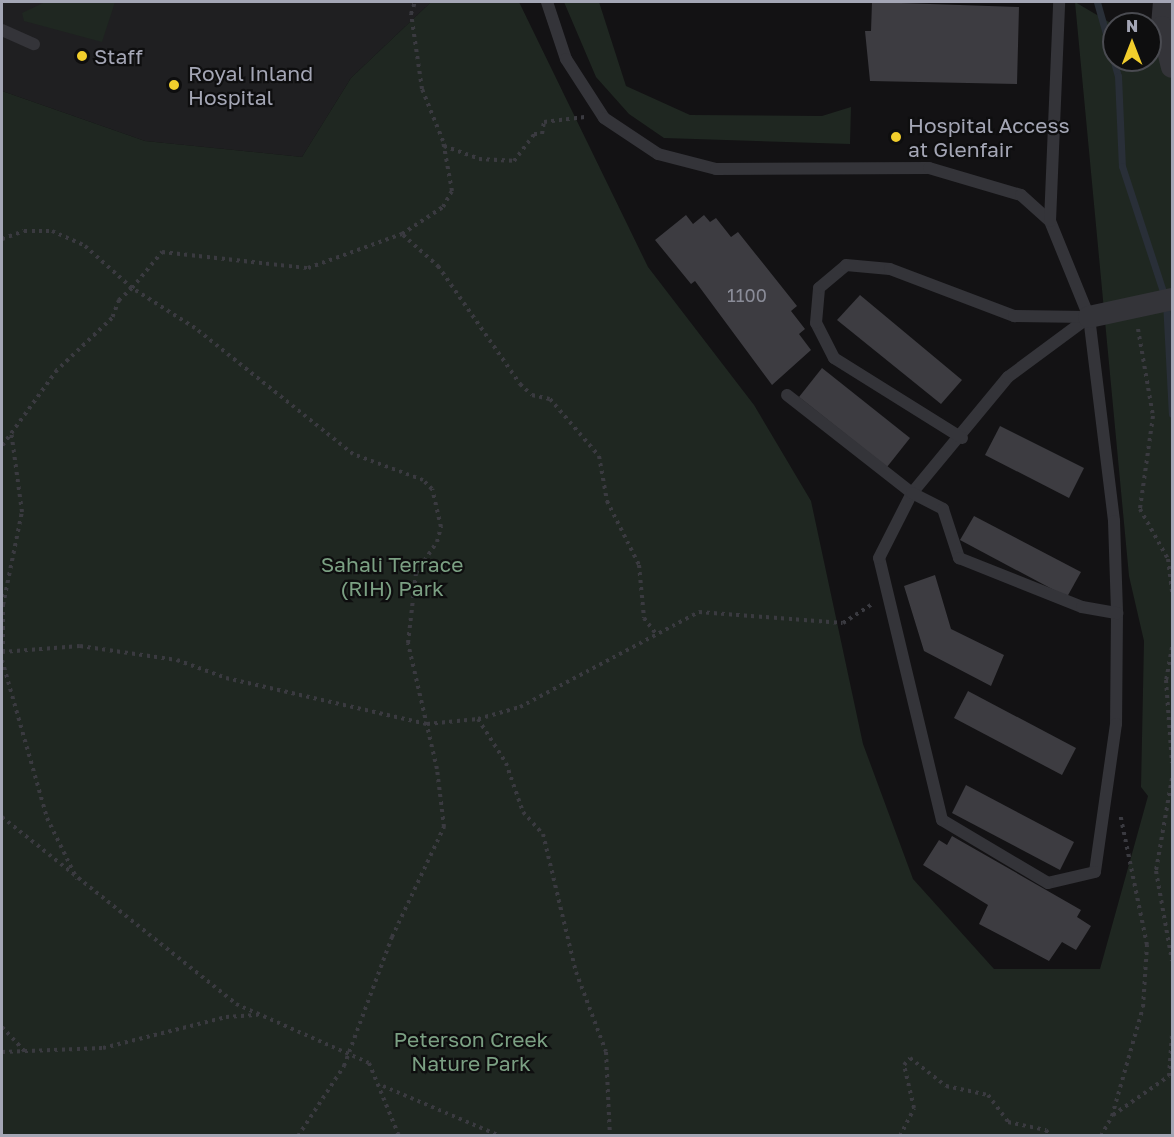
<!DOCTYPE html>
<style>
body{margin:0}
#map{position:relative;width:1174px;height:1137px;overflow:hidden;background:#131214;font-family:"Golos Text",sans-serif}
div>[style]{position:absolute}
.built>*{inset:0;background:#1f1f21}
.green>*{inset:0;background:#1f2721}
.stream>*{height:7px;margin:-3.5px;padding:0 3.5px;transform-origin:3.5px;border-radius:3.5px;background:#292f38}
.building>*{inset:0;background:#3d3c41}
.path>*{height:4px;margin-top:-2px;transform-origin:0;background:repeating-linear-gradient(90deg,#3a3a40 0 3px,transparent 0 7.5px)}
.lane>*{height:12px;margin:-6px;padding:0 6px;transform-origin:6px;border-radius:6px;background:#343439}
.street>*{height:22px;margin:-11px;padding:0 11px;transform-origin:11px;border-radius:11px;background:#343439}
.dots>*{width:16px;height:16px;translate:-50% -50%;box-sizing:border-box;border:3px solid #0e0e0f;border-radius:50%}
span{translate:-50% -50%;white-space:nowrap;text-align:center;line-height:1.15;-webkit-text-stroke:4.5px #0e0e0f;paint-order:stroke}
.number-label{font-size:18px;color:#8a8c98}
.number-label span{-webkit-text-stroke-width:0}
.poi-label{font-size:21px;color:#a4a6b5}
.left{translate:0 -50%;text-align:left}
.park-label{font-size:21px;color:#7ba083}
.frame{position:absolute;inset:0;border:3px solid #a4a6b5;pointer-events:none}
.north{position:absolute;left:1102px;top:12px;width:60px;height:60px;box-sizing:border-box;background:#0e0e0f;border:2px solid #4a4b51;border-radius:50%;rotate:0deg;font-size:16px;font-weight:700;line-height:24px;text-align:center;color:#a4a6b5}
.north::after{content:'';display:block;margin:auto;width:21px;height:27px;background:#f2ce2c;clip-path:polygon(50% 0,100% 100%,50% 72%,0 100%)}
</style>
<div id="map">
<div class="built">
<div style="clip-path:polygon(2px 2px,431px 2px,351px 78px,302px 157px,145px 141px,2px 91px)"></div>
</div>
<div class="green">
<div style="clip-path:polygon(45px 2px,115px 2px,102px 42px,24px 21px,22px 13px)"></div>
<div style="clip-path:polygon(431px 2px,519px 2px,648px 267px,754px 405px,811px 501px,863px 744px,913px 879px,994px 969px,1100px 969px,1148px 796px,1141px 787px,1144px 641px,1129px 576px,1075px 2px,1114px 25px,1114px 60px,1150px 60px,1150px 51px,1172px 67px,1172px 1135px,2px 1136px,2px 91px,145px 141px,302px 157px,351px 78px)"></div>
<div style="clip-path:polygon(564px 2px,599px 2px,626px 86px,690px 115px,822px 116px,851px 107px,850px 144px,664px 138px,629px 114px,596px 77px)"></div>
</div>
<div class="stream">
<div style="left:1097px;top:2px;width:77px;rotate:74.2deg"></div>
<div style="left:1118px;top:76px;width:90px;rotate:87.5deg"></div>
<div style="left:1122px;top:166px;width:142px;rotate:71.9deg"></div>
<div style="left:1166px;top:301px;width:113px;rotate:87deg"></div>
</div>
<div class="building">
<div style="clip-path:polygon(872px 2px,1019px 7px,1017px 84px,870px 81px,865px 31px,871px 31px)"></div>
<div style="clip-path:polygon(686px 215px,693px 224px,704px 215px,710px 222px,716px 218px,731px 237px,738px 232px,797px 306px,791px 311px,805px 329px,799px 334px,811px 350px,772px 385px,695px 281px,691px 284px,655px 240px)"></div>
<div style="clip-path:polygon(860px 295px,962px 380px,941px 404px,837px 320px)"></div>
<div style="clip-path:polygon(822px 368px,910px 438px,887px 467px,799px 397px)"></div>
<div style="clip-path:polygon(1000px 426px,1084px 468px,1069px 498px,985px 455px)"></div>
<div style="clip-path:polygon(974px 516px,1081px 572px,1067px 597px,960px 540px)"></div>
<div style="clip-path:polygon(935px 575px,951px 629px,1004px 655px,991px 686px,924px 651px,904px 586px)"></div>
<div style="clip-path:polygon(968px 691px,1076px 748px,1062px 775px,954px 718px)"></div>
<div style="clip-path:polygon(966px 785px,1074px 842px,1060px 870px,952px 813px)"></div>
<div style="clip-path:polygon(952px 836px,1081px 910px,1077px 917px,1091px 926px,1076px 950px,1062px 942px,1049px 961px,979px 924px,988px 905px,923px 865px,939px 840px,947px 845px)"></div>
</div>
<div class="path">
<div style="left:444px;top:146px;width:37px;rotate:20deg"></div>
<div style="left:479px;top:159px;width:35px;rotate:3deg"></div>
<div style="left:514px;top:161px;width:34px;rotate:-53deg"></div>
<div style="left:534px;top:134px;width:8px"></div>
<div style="left:542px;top:134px;width:12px;rotate:-81deg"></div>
<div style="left:544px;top:122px;width:41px;rotate:-7deg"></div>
<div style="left:403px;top:235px;width:47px;rotate:41.5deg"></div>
<div style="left:438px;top:266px;width:144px;rotate:55.2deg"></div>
<div style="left:520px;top:384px;width:16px;rotate:43deg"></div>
<div style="left:532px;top:395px;width:18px;rotate:13deg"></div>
<div style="left:550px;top:399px;width:75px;rotate:49.3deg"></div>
<div style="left:599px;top:456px;width:46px;rotate:79.9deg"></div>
<div style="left:607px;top:501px;width:72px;rotate:63.4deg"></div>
<div style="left:639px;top:565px;width:53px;rotate:84.6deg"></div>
<div style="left:644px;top:618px;width:20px;rotate:53deg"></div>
<div style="left:2px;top:239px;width:23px;rotate:-20deg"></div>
<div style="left:24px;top:231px;width:28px"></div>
<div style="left:52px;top:231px;width:36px;rotate:24deg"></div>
<div style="left:85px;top:246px;width:63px;rotate:41.8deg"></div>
<div style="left:132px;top:288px;width:18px;rotate:137deg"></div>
<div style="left:119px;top:300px;width:19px;rotate:111deg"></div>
<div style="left:112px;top:318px;width:76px;rotate:136.6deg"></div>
<div style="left:57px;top:370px;width:94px;rotate:125.9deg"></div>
<div style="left:1138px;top:329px;width:88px;rotate:80.2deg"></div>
<div style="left:1153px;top:416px;width:94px;rotate:98deg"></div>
<div style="left:1140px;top:509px;width:57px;rotate:60.8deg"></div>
<div style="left:1168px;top:559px;width:35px;rotate:83deg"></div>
<div style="left:1172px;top:647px;width:34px;rotate:100deg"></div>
<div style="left:1166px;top:680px;width:83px;rotate:85.9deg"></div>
<div style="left:2px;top:652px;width:78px;rotate:-4.4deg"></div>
<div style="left:80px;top:646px;width:98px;rotate:8.2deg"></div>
<div style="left:177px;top:660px;width:52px;rotate:20.2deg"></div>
<div style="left:226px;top:678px;width:206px;rotate:12.9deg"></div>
<div style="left:427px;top:724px;width:51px;rotate:-5.6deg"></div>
<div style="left:478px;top:719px;width:44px;rotate:-15.9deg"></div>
<div style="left:520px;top:707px;width:203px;rotate:-28deg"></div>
<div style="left:699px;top:612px;width:144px;rotate:4.4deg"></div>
<div style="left:843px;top:623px;width:37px;rotate:-33deg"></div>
<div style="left:3px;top:652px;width:47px;rotate:-90deg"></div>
<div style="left:3px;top:605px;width:95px;rotate:-78.5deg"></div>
<div style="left:22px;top:512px;width:82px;rotate:-97.7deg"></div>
<div style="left:2px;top:660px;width:164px;rotate:74.1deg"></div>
<div style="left:47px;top:818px;width:68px;rotate:63.8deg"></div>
<div style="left:478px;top:719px;width:52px;rotate:57.5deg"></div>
<div style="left:506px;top:763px;width:52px;rotate:70.9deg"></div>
<div style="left:523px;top:812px;width:30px;rotate:48deg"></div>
<div style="left:543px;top:834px;width:142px;rotate:76.6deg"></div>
<div style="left:576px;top:972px;width:85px;rotate:69.4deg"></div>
<div style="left:606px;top:1052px;width:84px;rotate:87.3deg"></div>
<div style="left:1172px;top:778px;width:94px;rotate:99.8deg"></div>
<div style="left:1156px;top:871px;width:91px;rotate:79.9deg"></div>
<div style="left:2px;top:817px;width:300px;rotate:38.6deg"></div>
<div style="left:236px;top:1004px;width:145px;rotate:23.9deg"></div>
<div style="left:369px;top:1063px;width:79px;rotate:67.7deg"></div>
<div style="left:2px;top:1027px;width:34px;rotate:47deg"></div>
<div style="left:2px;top:1052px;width:101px;rotate:-2.3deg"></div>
<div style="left:103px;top:1048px;width:127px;rotate:-14.1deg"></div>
<div style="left:226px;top:1017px;width:32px;rotate:-4deg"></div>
<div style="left:383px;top:1086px;width:127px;rotate:23.1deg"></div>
<div style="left:1113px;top:1115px;width:68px;rotate:-34.9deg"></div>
<div style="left:1169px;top:1076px;width:42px;rotate:-85.9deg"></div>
<div style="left:298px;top:1136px;width:84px;rotate:-56.7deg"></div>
<div style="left:344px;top:1066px;width:138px;rotate:-69.6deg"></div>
<div style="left:392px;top:937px;width:122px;rotate:-64.7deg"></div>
<div style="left:444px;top:827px;width:58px;rotate:-96.9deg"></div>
<div style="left:437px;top:769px;width:129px;rotate:-103deg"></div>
<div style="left:408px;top:643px;width:70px;rotate:-83.5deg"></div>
<div style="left:416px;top:573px;width:37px;rotate:-56deg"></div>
<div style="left:437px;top:542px;width:16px;rotate:-75deg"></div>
<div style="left:441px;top:527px;width:39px;rotate:-103deg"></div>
<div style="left:432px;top:489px;width:13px;rotate:-135deg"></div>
<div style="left:423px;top:480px;width:75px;rotate:-159.6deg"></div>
<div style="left:353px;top:454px;width:202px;rotate:-141.4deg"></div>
<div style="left:195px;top:328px;width:75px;rotate:-147.6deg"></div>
<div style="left:132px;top:288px;width:47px;rotate:-50.2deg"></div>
<div style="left:162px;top:252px;width:147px;rotate:6.3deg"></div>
<div style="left:308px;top:268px;width:100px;rotate:-19.9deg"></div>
<div style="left:402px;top:234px;width:49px;rotate:-33.4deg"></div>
<div style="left:443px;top:207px;width:18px;rotate:-61deg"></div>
<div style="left:452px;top:191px;width:51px;rotate:-100.2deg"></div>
<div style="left:443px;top:141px;width:56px;rotate:-112deg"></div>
<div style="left:422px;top:89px;width:76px;rotate:-98.3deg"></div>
<div style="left:411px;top:14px;width:13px;rotate:-72deg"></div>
<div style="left:900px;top:1136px;width:31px;rotate:-63deg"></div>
<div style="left:914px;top:1108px;width:44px;rotate:-103.1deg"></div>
<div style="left:904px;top:1065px;width:9px;rotate:-49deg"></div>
<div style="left:910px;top:1058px;width:46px;rotate:37.9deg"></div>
<div style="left:946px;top:1086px;width:43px;rotate:12.1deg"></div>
<div style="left:988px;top:1095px;width:34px;rotate:53deg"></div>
<div style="left:1008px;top:1122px;width:39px;rotate:12deg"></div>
<div style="left:1046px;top:1130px;width:7px;rotate:56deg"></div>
<div style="left:1101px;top:1136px;width:23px;rotate:-61deg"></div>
<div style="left:1112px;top:1116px;width:113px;rotate:-74.1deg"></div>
<div style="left:1143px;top:1007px;width:62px;rotate:-86.3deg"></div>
<div style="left:1147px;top:945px;width:134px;rotate:-101.6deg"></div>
</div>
<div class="lane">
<div style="left:547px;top:2px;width:60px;rotate:71.6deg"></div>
<div style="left:566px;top:59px;width:70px;rotate:57.2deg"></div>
<div style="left:604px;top:118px;width:65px;rotate:33.7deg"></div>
<div style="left:658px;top:154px;width:60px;rotate:14.5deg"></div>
<div style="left:716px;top:169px;width:213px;rotate:-0.3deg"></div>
<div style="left:929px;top:168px;width:96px;rotate:16.4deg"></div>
<div style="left:1021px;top:195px;width:39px;rotate:42deg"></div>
<div style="left:1050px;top:221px;width:104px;rotate:67.9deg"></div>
<div style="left:1089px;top:317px;width:206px;rotate:83deg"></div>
<div style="left:1114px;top:521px;width:92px;rotate:88.1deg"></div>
<div style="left:1117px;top:613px;width:111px;rotate:90.5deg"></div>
<div style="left:1116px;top:724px;width:149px;rotate:98.1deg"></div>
<div style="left:1095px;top:872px;width:48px;rotate:166.8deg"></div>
<div style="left:1048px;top:883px;width:123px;rotate:-149.3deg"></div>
<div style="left:942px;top:820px;width:269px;rotate:-103.5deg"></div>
<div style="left:879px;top:558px;width:73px;rotate:-63.1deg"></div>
<div style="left:912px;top:493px;width:151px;rotate:-50.4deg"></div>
<div style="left:1008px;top:377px;width:101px;rotate:-36.5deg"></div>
<div style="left:2px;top:30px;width:35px;rotate:24deg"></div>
<div style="left:1050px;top:221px;width:219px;rotate:-87.6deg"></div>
<div style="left:787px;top:395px;width:159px;rotate:38.1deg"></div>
<div style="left:912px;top:493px;width:35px;rotate:27deg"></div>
<div style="left:943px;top:509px;width:52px;rotate:71.9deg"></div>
<div style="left:959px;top:558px;width:132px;rotate:21.7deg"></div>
<div style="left:1082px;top:607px;width:36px;rotate:10deg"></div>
<div style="left:962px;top:438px;width:151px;rotate:-148deg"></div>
<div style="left:834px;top:358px;width:39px;rotate:-117deg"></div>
<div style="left:816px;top:323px;width:35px;rotate:-85deg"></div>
<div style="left:819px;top:288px;width:35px;rotate:-40deg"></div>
<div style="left:846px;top:265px;width:44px;rotate:5.2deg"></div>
<div style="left:890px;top:269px;width:133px;rotate:20.8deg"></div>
<div style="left:1014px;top:316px;width:74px;rotate:0.8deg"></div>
</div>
<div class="street">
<div style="left:1164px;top:2px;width:25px;rotate:95deg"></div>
<div style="left:1162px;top:27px;width:41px;rotate:76deg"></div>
<div style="left:1089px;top:317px;width:85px;rotate:-12.2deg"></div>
</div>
<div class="dots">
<div style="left:82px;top:56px;background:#f2ce2c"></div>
<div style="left:174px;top:85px;background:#f2ce2c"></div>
<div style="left:896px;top:137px;background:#f2ce2c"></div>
</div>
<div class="number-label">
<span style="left:747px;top:295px">1100</span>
</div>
<div class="poi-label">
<span class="left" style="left:94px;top:56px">Staff</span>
<span class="left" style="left:188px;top:85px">Royal Inland<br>Hospital</span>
<span class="left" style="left:908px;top:137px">Hospital Access<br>at Glenfair</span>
</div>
<div class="park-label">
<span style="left:392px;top:576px">Sahali Terrace<br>(RIH) Park</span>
<span style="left:471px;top:1051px">Peterson Creek<br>Nature Park</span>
</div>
<div class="frame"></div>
<div class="north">N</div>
</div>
